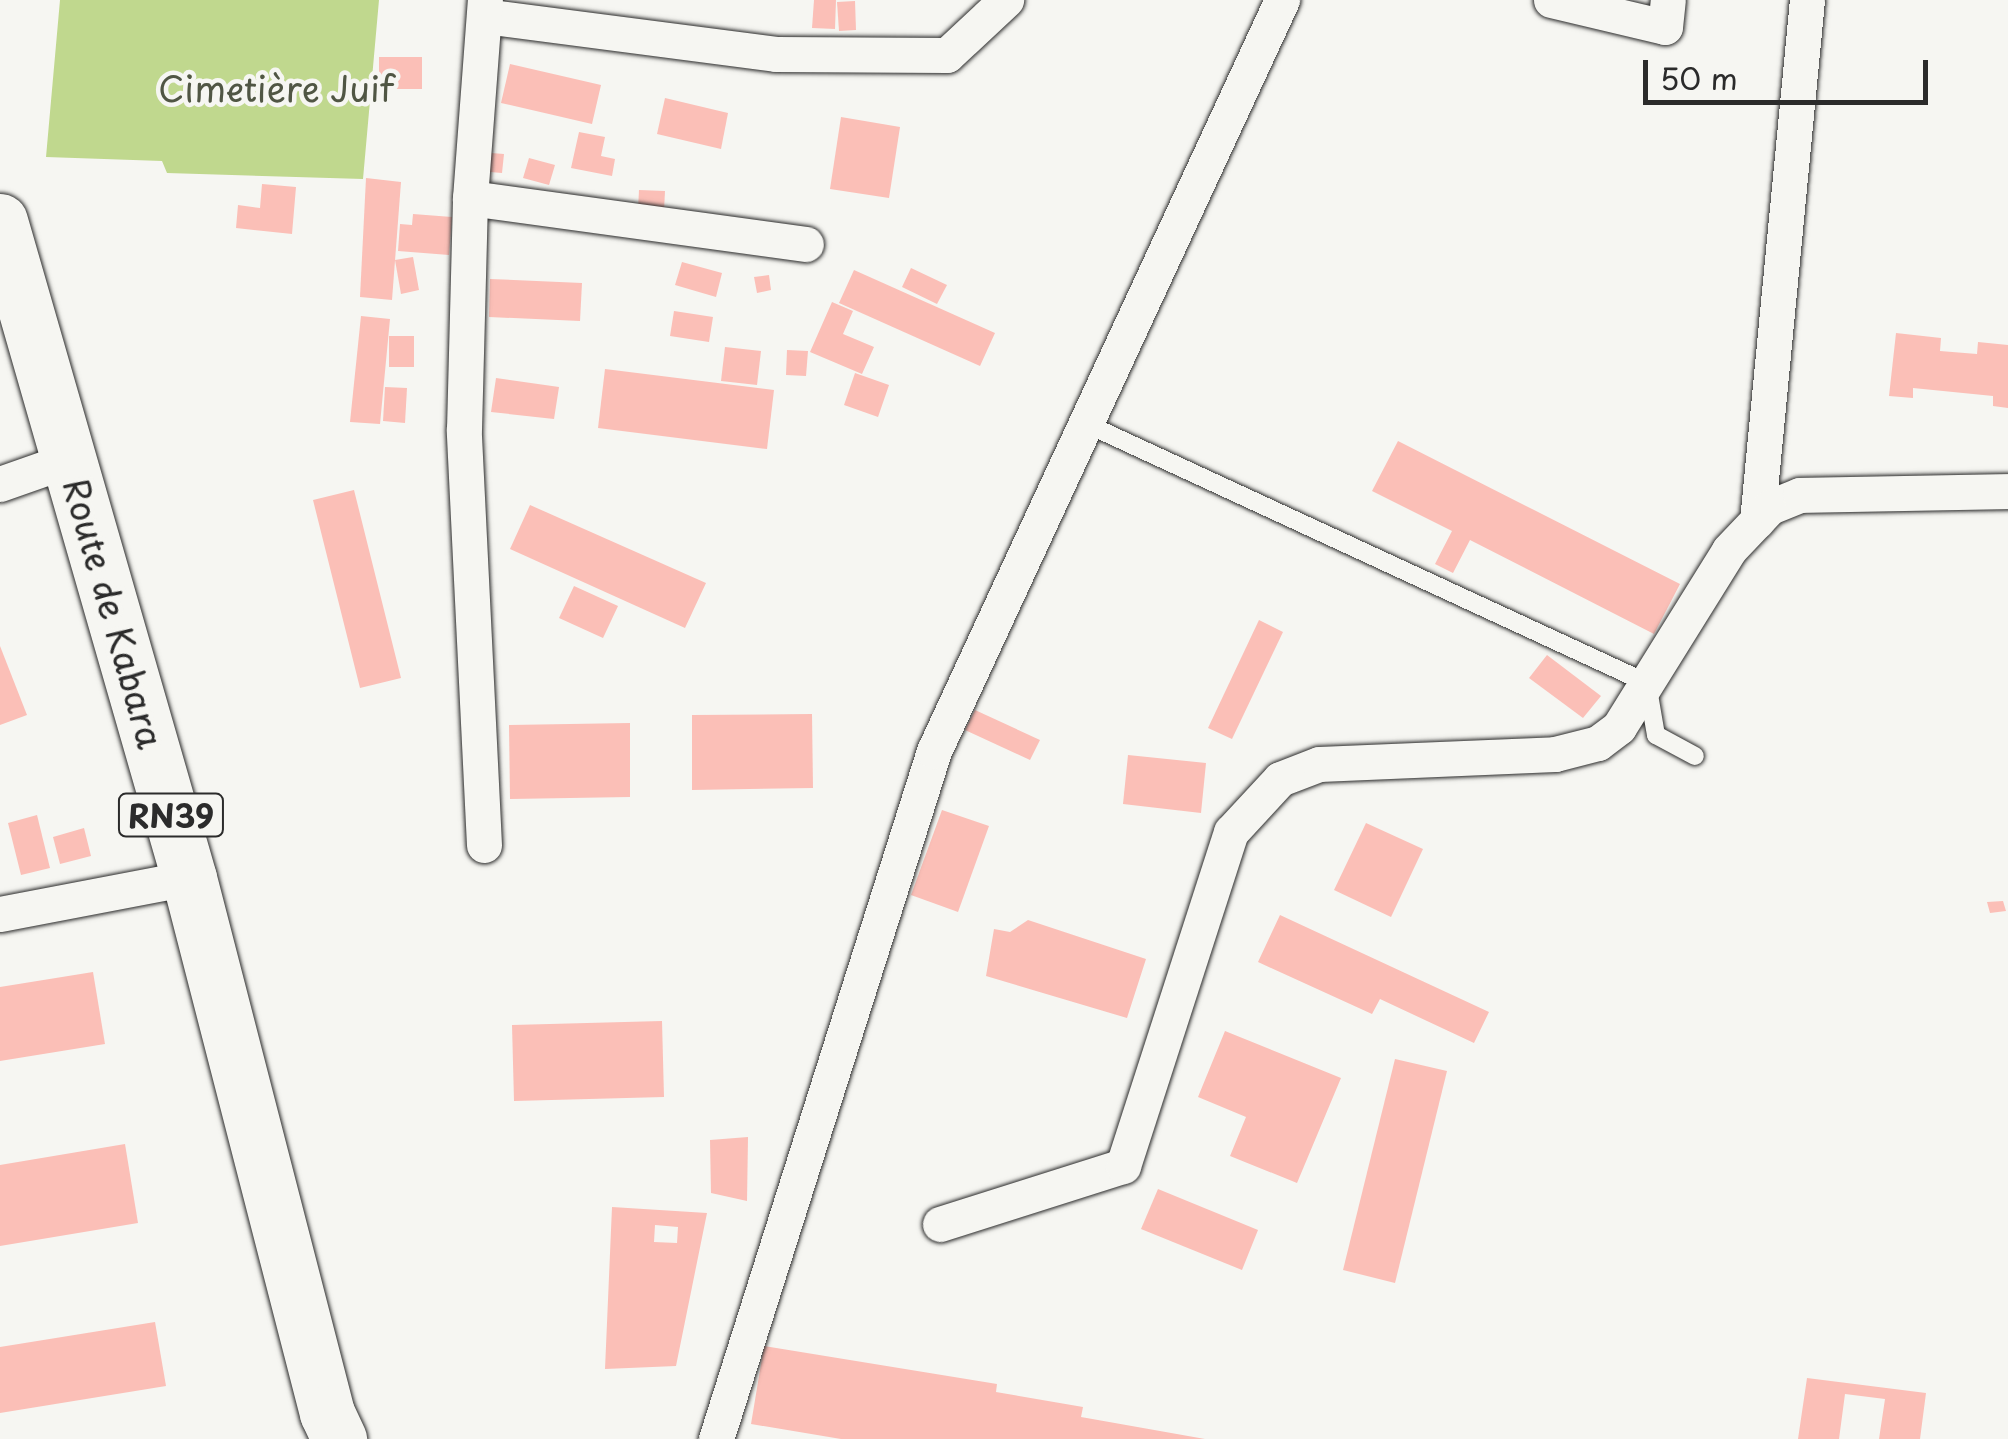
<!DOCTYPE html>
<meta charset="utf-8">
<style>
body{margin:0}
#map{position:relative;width:2008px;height:1439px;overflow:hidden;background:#f6f6f2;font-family:"Playpen Sans",sans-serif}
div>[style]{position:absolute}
.green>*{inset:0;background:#c0d88e}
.building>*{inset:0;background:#fbbfb7}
.roads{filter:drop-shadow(0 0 2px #2b2b2b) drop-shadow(0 0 2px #2b2b2b)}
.lane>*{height:18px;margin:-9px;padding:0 9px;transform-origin:9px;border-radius:9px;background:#f6f6f2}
.street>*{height:35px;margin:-17.5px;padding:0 17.5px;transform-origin:17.5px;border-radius:17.5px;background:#f6f6f2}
.primary>*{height:55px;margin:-27.5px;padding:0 27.5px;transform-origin:27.5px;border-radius:27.5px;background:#f6f6f2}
span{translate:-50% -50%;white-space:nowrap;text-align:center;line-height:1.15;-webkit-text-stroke:9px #f6f6f2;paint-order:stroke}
.shield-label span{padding:2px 8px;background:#f6f6f2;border:2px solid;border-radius:8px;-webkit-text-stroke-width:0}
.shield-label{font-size:32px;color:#2b2b2b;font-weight:700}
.park-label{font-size:35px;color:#505644}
.street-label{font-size:35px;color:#2b2b2b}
.scale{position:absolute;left:1643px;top:60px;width:285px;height:45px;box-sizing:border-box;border:5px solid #2b2b2b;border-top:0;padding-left:12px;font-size:30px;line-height:35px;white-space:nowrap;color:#2b2b2b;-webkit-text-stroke:8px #f6f6f2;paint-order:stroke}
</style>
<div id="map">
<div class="green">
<div style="clip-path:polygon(60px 0,379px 0,363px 179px,167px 173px,162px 161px,46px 157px)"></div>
</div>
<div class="building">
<div style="clip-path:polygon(814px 0,836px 0,835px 29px,812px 28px)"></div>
<div style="clip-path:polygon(855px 1px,856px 30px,839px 31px,837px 2px)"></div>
<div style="clip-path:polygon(379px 57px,422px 57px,422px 89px,379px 89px)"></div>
<div style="clip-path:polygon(510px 64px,601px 85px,592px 124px,501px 103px)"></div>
<div style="clip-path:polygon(665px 98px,728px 113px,721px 149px,657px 134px)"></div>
<div style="clip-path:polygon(841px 117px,900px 127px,889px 198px,830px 189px)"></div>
<div style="clip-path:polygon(579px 132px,605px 137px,601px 156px,615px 159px,612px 176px,571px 168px)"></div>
<div style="clip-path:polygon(479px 152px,504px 154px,502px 173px,478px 171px)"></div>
<div style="clip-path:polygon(529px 158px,555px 165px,549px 185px,523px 178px)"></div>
<div style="clip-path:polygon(366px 178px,401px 182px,392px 300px,360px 297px)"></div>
<div style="clip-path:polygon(262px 184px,296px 187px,292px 234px,236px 228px,238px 205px,260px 208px)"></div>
<div style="clip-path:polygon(639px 190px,665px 191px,664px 211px,638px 210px)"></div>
<div style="clip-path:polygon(413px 214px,452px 217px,449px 255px,398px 251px,400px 224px,412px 225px)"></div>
<div style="clip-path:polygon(413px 257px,419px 290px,401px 294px,395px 260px)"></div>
<div style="clip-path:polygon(682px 262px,722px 273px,716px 297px,675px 285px)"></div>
<div style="clip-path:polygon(911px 268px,947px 285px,937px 304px,902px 287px)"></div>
<div style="clip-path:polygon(854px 270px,995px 333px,980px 366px,839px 303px)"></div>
<div style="clip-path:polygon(769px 275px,771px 290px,757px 293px,754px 277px)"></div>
<div style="clip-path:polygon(490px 279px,582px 283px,580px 321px,489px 317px)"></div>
<div style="clip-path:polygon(832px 302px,853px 311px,843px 334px,874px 347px,862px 374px,810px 352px)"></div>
<div style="clip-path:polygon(674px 311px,713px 317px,709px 342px,670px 336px)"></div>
<div style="clip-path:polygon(361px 316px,390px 319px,380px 424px,350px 422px)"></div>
<div style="clip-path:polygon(1896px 333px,1941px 338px,1940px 351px,1977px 354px,1978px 342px,2008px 345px,2008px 408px,1993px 406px,1993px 396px,1913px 388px,1913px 398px,1889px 396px)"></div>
<div style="clip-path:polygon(389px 336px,414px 336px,414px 367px,389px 367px)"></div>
<div style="clip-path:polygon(725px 347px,761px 351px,757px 385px,721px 381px)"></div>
<div style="clip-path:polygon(787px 350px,808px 351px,806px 376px,786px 375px)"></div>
<div style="clip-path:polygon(605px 369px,774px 390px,767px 449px,598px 428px)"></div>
<div style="clip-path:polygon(855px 373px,889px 385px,878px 417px,844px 405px)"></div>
<div style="clip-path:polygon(496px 378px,559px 387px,554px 419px,491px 412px)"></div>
<div style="clip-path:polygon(385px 387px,407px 388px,405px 423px,383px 421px)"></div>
<div style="clip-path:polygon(1398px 441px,1680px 584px,1654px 634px,1470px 540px,1453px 573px,1435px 564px,1452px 531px,1372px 491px)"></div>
<div style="clip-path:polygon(354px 490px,401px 678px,360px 688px,313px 500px)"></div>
<div style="clip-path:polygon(530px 505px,706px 583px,685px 628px,510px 549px)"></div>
<div style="clip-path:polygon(574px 586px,618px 606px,603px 638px,559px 618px)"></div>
<div style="clip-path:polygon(1259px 620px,1283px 632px,1232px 739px,1208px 728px)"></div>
<div style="clip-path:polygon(0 646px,27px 715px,0 725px)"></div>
<div style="clip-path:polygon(1547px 655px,1601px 696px,1583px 718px,1529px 678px)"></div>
<div style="clip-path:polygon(975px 710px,1040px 740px,1030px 760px,965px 730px)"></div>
<div style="clip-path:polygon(812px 714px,813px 788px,692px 790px,692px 715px)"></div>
<div style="clip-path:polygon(630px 723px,630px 797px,510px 799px,509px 725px)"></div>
<div style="clip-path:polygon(1128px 755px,1206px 763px,1201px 813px,1123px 804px)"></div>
<div style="clip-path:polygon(942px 810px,989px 826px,958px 912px,911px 895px)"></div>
<div style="clip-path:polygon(37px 815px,50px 868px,21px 875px,8px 823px)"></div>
<div style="clip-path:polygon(1366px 823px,1423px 849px,1391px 917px,1334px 890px)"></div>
<div style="clip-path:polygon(84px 828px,91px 856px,60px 864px,53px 837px)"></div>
<div style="clip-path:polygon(2003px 901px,2006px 911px,1990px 913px,1987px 902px)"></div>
<div style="clip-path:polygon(1280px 915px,1489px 1012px,1474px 1043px,1380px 999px,1372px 1014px,1258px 962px)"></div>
<div style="clip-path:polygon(1028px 920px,1146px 959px,1127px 1018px,986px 976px,994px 929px,1010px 932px)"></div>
<div style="clip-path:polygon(93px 972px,105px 1044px,0 1061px,0 987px)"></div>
<div style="clip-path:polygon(662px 1021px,664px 1097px,514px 1101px,512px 1025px)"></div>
<div style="clip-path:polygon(1225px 1031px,1341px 1078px,1297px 1183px,1230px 1156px,1246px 1117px,1198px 1097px)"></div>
<div style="clip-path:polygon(1395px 1059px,1447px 1071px,1395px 1283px,1343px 1270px)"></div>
<div style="clip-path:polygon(748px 1137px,747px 1201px,711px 1193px,710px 1140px)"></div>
<div style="clip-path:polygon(125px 1144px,138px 1223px,0 1246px,0 1165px)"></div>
<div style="clip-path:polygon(1158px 1189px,1258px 1230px,1242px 1270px,1141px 1229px)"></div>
<div style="clip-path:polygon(evenodd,612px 1207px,707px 1213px,676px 1366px,605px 1369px,612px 1207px,655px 1225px,678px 1227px,677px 1243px,654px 1242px,655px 1225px)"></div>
<div style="clip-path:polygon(155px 1322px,166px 1386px,0 1413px,0 1347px)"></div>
<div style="clip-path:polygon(764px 1346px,997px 1384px,996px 1392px,1083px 1407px,1081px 1417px,1205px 1439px,841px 1439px,751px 1424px)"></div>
<div style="clip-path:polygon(1807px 1378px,1926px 1393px,1920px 1439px,1879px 1439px,1885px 1399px,1845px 1394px,1839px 1439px,1798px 1439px)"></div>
</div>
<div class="roads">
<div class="lane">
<div style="left:1087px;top:424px;width:617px;rotate:24.82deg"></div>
<div style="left:1647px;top:683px;width:53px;rotate:80.2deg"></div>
<div style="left:1656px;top:735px;width:44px;rotate:28.3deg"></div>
</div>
<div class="street">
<div style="left:1551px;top:0;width:117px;rotate:13.3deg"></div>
<div style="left:1665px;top:27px;width:27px;rotate:-84deg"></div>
<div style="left:484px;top:16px;width:294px;rotate:7.4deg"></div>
<div style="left:776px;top:54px;width:171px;rotate:0.3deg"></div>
<div style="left:947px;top:55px;width:81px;rotate:-43deg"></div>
<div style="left:470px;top:198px;width:339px;rotate:7.8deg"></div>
<div style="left:0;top:484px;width:75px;rotate:-19.4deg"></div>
<div style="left:1757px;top:521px;width:523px;rotate:-84.52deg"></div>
<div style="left:484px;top:845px;width:416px;rotate:-92.8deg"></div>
<div style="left:464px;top:429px;width:231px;rotate:-88.5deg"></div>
<div style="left:470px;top:198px;width:199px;rotate:-85.7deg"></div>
<div style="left:0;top:914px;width:192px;rotate:-10.8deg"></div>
<div style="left:940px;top:1224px;width:192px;rotate:-17.6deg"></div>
<div style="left:1123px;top:1166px;width:351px;rotate:-72.1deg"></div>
<div style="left:1231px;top:832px;width:72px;rotate:-47.2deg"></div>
<div style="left:1280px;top:779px;width:42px;rotate:-21deg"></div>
<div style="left:1319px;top:764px;width:236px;rotate:-2.4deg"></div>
<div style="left:1555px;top:754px;width:44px;rotate:-14.3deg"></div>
<div style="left:1598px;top:743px;width:26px;rotate:-37deg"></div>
<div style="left:1619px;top:727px;width:208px;rotate:-58.1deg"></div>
<div style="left:1729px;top:550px;width:59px;rotate:-46.4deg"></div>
<div style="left:1770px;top:507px;width:32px;rotate:-22deg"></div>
<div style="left:1800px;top:495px;width:208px;rotate:-1.1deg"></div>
<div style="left:716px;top:1439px;width:722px;rotate:-72.42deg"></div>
<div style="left:934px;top:751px;width:828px;rotate:-65.14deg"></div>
</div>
<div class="primary">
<div style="left:0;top:221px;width:684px;rotate:73.95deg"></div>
<div style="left:189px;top:878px;width:553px;rotate:75.54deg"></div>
<div style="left:327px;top:1413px;width:29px;rotate:65deg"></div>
</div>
</div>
<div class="shield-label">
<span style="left:171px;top:815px">RN39</span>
</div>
<div class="park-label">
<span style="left:276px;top:88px">Cimetière Juif</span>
</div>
<div class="street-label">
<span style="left:114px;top:613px;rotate:74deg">Route de Kabara</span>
</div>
<div class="scale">50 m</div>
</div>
